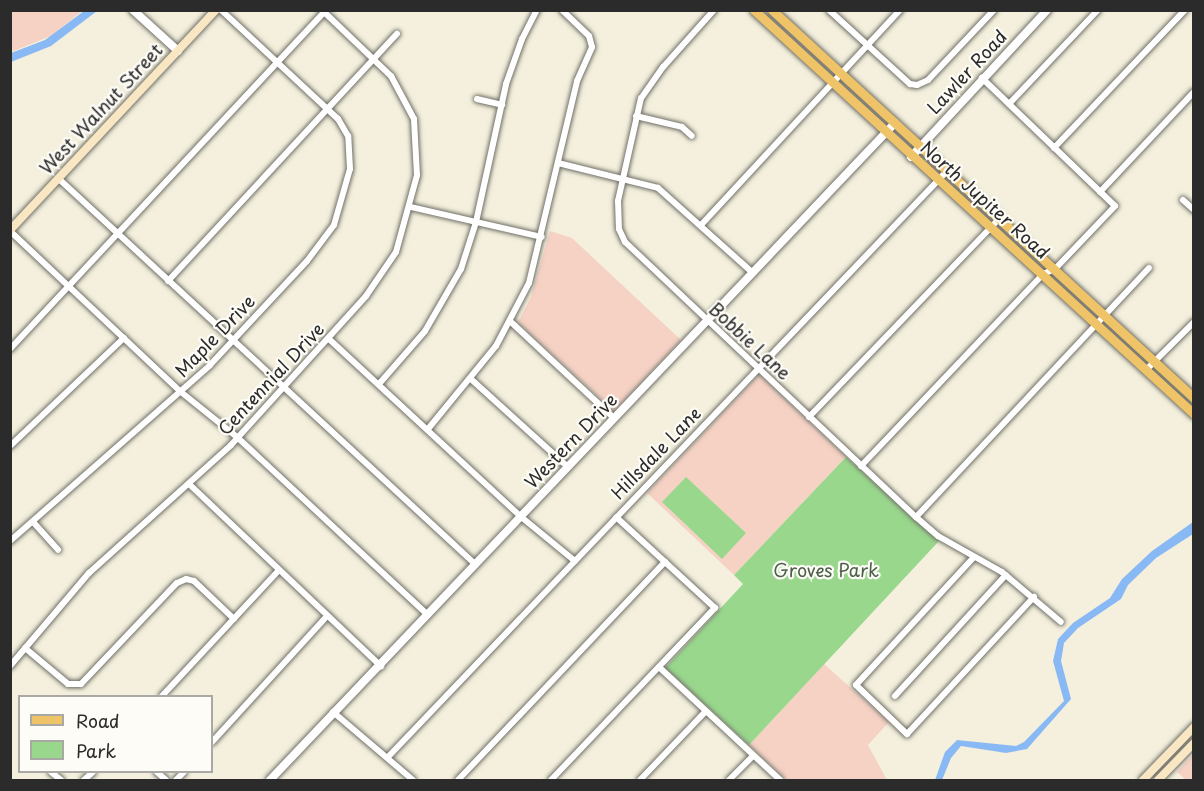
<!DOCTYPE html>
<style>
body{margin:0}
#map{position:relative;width:1204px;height:791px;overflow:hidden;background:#f4f0dd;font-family:"Playpen Sans",sans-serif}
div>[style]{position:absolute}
.built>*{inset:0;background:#f6d2c5}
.green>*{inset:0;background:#99d78d}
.water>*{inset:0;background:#89b9f4}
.roads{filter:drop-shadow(0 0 2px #717069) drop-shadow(0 0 2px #717069)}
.minor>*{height:6px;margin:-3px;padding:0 3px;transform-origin:3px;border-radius:3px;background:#fff}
.tertiary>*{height:8px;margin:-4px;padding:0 4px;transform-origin:4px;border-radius:4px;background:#fff}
.secondary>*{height:8px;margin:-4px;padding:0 4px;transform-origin:4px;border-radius:4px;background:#f9e7c3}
.primary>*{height:9px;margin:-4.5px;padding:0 4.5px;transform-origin:4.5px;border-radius:4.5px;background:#efc469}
span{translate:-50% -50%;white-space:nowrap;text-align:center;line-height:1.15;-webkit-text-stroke:4.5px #fdfcf7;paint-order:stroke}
.street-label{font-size:18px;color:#2b2b2b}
.park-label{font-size:18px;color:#4c5f48}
.frame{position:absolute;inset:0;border:12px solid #2b2b2b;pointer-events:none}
.legend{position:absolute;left:18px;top:695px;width:195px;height:78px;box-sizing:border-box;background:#fdfcf7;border:2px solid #a9a8a5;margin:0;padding:8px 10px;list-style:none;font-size:18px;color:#2b2b2b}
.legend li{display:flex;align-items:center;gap:12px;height:30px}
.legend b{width:30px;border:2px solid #a9a8a5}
</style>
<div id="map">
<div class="built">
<div style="clip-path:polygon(11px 10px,82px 10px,82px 11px,51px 36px,11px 52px)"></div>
<div style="clip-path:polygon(550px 231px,572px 238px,681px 340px,614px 411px,518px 322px,531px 297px)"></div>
<div style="clip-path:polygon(759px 375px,846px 457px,734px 575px,647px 493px)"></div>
<div style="clip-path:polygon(824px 664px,889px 722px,868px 745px,887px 780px,787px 780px,749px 745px)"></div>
<div style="clip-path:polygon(1193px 755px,1193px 780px,1186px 780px,1177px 772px)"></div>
</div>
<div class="green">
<div style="clip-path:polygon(846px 457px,939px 541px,749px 745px,665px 668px,743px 584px,734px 575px)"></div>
<div style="clip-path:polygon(686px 477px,746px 533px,722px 559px,662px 502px)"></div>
</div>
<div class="water">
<div style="clip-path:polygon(84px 11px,97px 11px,51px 46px,11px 62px,11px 53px,45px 40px)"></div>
<div style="clip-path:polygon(1193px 522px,1193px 534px,1156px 558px,1128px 585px,1121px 599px,1078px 628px,1064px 643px,1061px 661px,1071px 699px,1027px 749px,1006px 753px,961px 746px,951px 758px,942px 780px,935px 780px,945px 752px,957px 740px,1016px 746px,1024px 742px,1064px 701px,1053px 661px,1058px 639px,1073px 623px,1110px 598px,1122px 579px,1152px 551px)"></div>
</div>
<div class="roads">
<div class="minor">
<div style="left:714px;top:10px;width:76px;rotate:131.8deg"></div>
<div style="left:663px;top:67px;width:38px;rotate:125deg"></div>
<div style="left:641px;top:98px;width:106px;rotate:102.6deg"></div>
<div style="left:618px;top:201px;width:28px;rotate:88deg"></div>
<div style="left:619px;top:229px;width:14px;rotate:65deg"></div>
<div style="left:625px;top:242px;width:400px;rotate:43.4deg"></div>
<div style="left:916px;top:517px;width:29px;rotate:41deg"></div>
<div style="left:938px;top:536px;width:73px;rotate:29.4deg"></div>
<div style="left:1002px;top:572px;width:77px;rotate:40.3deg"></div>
<div style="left:829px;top:10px;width:110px;rotate:42.4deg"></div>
<div style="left:910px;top:84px;width:7px;rotate:8deg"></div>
<div style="left:917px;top:85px;width:12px;rotate:-24deg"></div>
<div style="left:928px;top:80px;width:96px;rotate:-46.7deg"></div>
<div style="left:477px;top:99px;width:26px;rotate:13deg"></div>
<div style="left:1009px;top:104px;width:129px;rotate:-46.6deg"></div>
<div style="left:636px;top:116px;width:47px;rotate:13.4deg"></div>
<div style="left:682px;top:127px;width:13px;rotate:42deg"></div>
<div style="left:1054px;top:148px;width:190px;rotate:-46.5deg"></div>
<div style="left:558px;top:163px;width:103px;rotate:14deg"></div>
<div style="left:658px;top:188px;width:127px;rotate:41.8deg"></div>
<div style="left:59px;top:179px;width:567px;rotate:42.78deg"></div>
<div style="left:1100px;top:192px;width:137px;rotate:-46.8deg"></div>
<div style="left:1183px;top:200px;width:15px;rotate:42deg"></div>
<div style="left:411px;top:207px;width:134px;rotate:12.9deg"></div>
<div style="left:701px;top:225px;width:293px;rotate:-47.2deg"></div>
<div style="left:10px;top:231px;width:235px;rotate:43.3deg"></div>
<div style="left:181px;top:392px;width:72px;rotate:38.8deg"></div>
<div style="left:237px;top:437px;width:261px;rotate:43deg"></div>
<div style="left:168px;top:281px;width:337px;rotate:-47.2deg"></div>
<div style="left:511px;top:322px;width:141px;rotate:43deg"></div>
<div style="left:329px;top:339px;width:260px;rotate:42.8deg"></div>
<div style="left:520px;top:516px;width:71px;rotate:39.3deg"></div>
<div style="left:10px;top:349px;width:462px;rotate:-47deg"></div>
<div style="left:1146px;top:370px;width:68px;rotate:-45deg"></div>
<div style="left:472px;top:380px;width:128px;rotate:42.2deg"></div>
<div style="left:379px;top:384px;width:70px;rotate:-49deg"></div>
<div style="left:425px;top:331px;width:72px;rotate:-59.9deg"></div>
<div style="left:461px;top:269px;width:49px;rotate:-72.3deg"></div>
<div style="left:476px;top:222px;width:141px;rotate:-77.7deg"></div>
<div style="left:506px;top:84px;width:48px;rotate:-70.4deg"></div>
<div style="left:522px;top:39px;width:33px;rotate:-63deg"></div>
<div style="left:809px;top:417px;width:274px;rotate:-46.2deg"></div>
<div style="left:428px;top:429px;width:107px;rotate:-50.7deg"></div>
<div style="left:496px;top:346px;width:71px;rotate:-62.4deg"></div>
<div style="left:529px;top:283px;width:208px;rotate:-76.6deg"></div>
<div style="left:577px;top:81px;width:37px;rotate:-66deg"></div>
<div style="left:592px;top:47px;width:11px;rotate:-105deg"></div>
<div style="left:589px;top:36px;width:37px;rotate:-136deg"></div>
<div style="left:10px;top:446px;width:157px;rotate:-43.5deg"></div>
<div style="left:861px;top:466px;width:265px;rotate:-46.5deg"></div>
<div style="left:1043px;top:274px;width:13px;rotate:-23deg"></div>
<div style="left:1055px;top:269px;width:87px;rotate:-46.4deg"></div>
<div style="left:1115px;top:206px;width:185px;rotate:-136.1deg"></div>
<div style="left:189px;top:484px;width:265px;rotate:43.5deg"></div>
<div style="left:916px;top:517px;width:341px;rotate:-46.9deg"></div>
<div style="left:34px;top:523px;width:36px;rotate:48deg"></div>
<div style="left:10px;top:541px;width:266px;rotate:-41.3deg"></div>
<div style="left:210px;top:365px;width:142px;rotate:-47deg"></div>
<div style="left:307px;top:261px;width:45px;rotate:-53.1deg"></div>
<div style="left:334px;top:225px;width:58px;rotate:-74.1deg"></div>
<div style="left:350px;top:169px;width:33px;rotate:-93deg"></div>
<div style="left:348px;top:136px;width:20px;rotate:-120deg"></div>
<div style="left:338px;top:119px;width:160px;rotate:-137deg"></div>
<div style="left:974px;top:557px;width:174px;rotate:132.7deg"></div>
<div style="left:856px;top:685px;width:71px;rotate:43.9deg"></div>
<div style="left:907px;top:734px;width:187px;rotate:-47.2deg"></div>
<div style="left:25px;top:648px;width:56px;rotate:39.9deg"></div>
<div style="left:68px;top:684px;width:13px"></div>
<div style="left:81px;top:684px;width:139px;rotate:-46.5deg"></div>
<div style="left:177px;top:583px;width:10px;rotate:-24deg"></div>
<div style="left:186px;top:579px;width:8px;rotate:14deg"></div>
<div style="left:194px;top:581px;width:55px;rotate:43.5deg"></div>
<div style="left:10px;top:666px;width:122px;rotate:-49.7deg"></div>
<div style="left:89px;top:573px;width:191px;rotate:-42deg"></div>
<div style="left:231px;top:445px;width:201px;rotate:-47.8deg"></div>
<div style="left:366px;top:296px;width:53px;rotate:-55.7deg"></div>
<div style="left:396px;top:252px;width:80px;rotate:-74.7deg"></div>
<div style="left:417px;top:175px;width:56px;rotate:-93.1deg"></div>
<div style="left:414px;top:119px;width:49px;rotate:-118.1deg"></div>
<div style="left:391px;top:76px;width:95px;rotate:-136.3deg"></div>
<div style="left:659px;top:667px;width:166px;rotate:43deg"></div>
<div style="left:162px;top:696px;width:172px;rotate:-47.1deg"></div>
<div style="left:895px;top:696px;width:164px;rotate:-47.5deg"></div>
<div style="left:333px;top:712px;width:105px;rotate:40.4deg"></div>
<div style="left:212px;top:742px;width:171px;rotate:-47.6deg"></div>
<div style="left:388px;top:757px;width:810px;rotate:-46.35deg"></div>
<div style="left:51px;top:772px;width:13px;rotate:39deg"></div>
<div style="left:157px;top:772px;width:12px;rotate:42deg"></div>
<div style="left:84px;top:780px;width:12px;rotate:-42deg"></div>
<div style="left:176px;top:780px;width:11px;rotate:-45deg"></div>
<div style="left:458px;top:780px;width:301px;rotate:-46.5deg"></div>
<div style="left:551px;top:780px;width:238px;rotate:-46.4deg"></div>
<div style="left:715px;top:608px;width:134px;rotate:-137.4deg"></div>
<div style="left:640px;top:780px;width:95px;rotate:-46.3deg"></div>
<div style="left:729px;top:780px;width:34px;rotate:-45deg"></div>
</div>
<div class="tertiary">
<div style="left:133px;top:10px;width:61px;rotate:42.3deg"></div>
<div style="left:911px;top:157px;width:200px;rotate:-47.2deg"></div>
<div style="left:270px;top:780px;width:907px;rotate:-46.43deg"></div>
</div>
<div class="secondary">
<div style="left:10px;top:230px;width:301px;rotate:-46.9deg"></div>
<div style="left:1143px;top:780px;width:74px;rotate:-46.1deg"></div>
<div style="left:1158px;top:780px;width:52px;rotate:-45.8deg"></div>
</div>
<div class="primary">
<div style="left:754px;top:10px;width:597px;rotate:42.56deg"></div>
<div style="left:772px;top:10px;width:573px;rotate:42.6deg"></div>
</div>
</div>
<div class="street-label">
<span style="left:967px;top:72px;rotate:-47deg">Lawler Road</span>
<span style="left:101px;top:109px;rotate:-47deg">West Walnut Street</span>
<span style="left:985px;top:200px;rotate:42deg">North Jupiter Road</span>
<span style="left:215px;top:336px;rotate:-46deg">Maple Drive</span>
<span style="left:750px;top:341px;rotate:43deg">Bobbie Lane</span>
<span style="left:271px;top:379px;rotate:-47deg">Centennial Drive</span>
<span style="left:571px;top:441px;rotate:-46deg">Western Drive</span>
<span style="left:656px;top:453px;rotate:-46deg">Hillsdale Lane</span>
</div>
<div class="park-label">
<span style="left:826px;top:570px">Groves Park</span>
</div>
<div class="frame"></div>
<ul class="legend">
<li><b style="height:8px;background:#efc469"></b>Road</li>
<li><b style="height:16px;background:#99d78d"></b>Park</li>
</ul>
</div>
